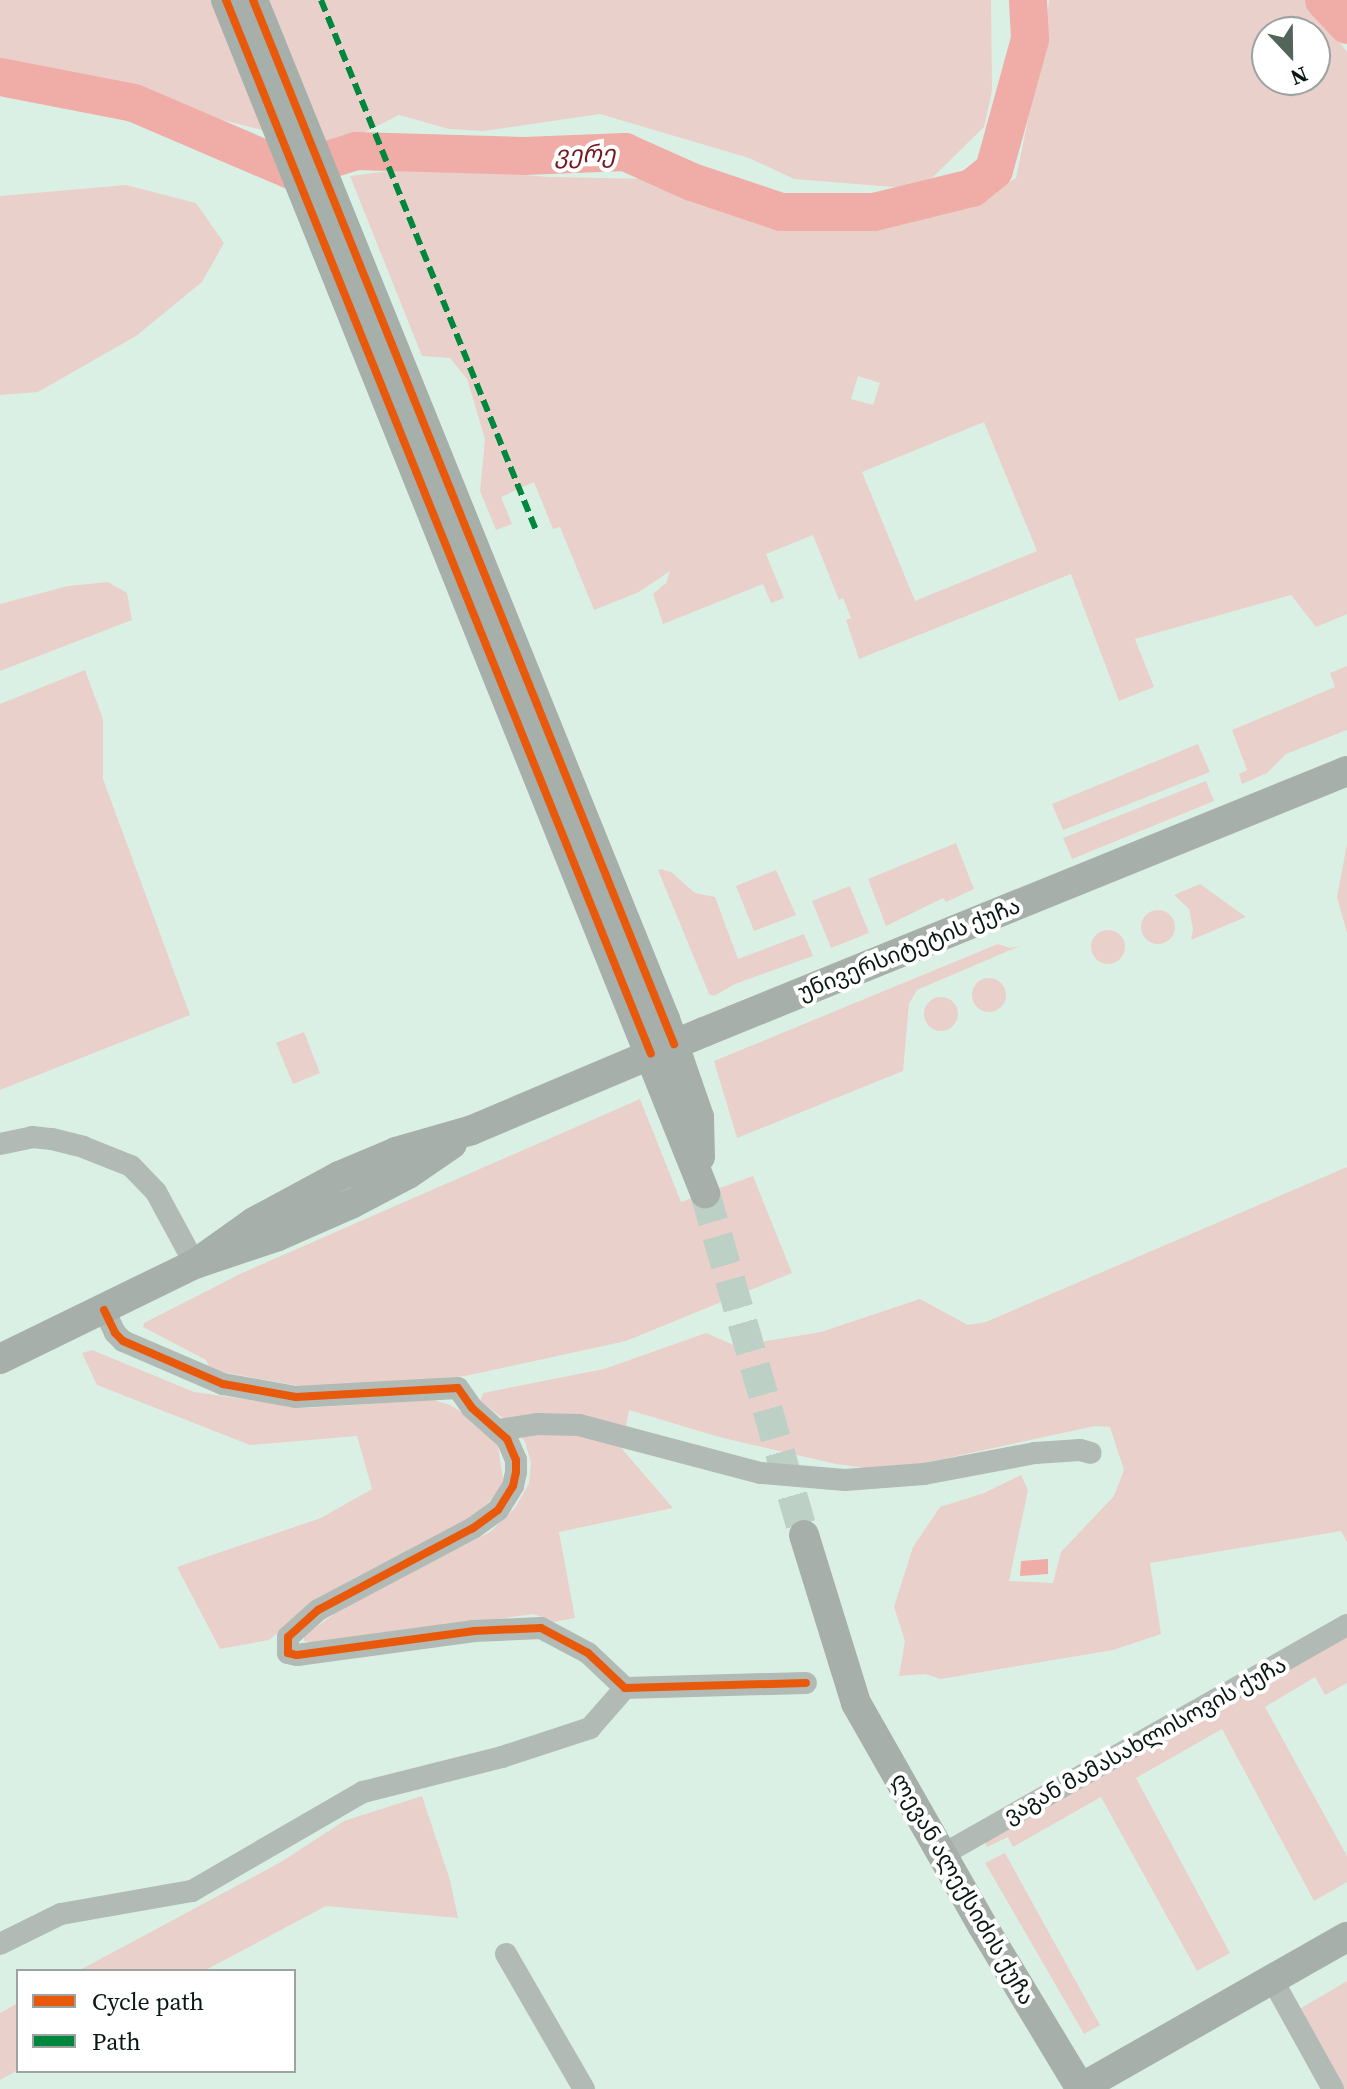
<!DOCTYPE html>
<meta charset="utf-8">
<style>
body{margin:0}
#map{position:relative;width:1347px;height:2089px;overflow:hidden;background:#dbf0e5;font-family:"Source Serif 4","Noto Sans Georgian",serif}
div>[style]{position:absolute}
.green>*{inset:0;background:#ead0ca}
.round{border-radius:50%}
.water>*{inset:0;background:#f0aca7}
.river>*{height:38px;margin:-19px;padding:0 19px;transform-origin:19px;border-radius:19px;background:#f0aca7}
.secondary-tunnel>*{height:30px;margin-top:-15px;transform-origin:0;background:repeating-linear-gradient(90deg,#bcd0c5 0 30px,transparent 0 45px)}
.street>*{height:22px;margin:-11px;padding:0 11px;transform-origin:11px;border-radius:11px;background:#b1bab5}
.secondary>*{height:30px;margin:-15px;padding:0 15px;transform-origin:15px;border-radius:15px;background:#a6afaa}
.quiet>*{height:6px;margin-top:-3px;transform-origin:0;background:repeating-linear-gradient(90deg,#00873e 0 12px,transparent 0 18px)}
.cycleway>*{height:8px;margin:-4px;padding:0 4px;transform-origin:4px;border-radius:4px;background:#e8590c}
span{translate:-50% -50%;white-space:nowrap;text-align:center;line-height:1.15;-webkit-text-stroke:8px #fff;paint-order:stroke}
.street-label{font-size:22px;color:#0a1811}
.water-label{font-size:24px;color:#761820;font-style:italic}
.legend{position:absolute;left:16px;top:1969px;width:280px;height:104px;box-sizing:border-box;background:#fff;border:2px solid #9da3a0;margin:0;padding:10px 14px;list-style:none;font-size:24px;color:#0a1811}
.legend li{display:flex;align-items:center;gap:16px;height:40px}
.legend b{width:40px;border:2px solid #9da3a0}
.north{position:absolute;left:1251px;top:16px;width:80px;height:80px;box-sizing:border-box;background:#fff;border:2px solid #9da3a0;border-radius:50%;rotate:158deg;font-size:22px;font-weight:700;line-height:32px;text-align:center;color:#0a1811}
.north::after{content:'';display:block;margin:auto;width:28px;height:36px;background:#53645b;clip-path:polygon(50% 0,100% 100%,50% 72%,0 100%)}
</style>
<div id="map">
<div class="green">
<div style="clip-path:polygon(0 0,991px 0,992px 91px,984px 127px,933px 177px,906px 188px,794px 179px,749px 158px,600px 114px,484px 131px,449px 129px,399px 115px,346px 142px,317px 144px,0 63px)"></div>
<div style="clip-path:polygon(evenodd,1049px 0,1306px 0,1347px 52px,1347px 614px,1316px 627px,1291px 595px,1135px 639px,1154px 687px,1119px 701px,1071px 574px,859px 659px,846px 620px,851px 618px,843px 598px,839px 600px,813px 535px,766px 554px,784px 598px,771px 603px,763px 584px,663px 624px,653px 594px,666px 583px,670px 571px,639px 592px,594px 610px,560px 527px,553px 529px,534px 482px,501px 497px,512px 524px,496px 530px,480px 491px,485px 439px,467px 379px,450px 358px,422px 356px,350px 176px,420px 167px,549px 177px,655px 179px,767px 219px,866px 222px,981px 198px,1016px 178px,1044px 42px,1049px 0,1267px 32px,1315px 32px,1315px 80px,1267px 80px,1267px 32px,1049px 0,858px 376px,880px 383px,873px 405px,851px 399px,858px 376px,1049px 0,984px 422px,1037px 551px,915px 601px,862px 472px,984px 422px)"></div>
<div style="clip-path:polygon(126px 185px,196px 203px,224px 243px,202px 282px,136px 336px,38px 392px,0 395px,0 196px)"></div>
<div style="clip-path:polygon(108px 582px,127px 593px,132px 620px,0 671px,0 604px,68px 586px)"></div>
<div style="clip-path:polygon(1347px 666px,1347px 730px,1286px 754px,1267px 773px,1242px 784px,1239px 774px,1247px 770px,1232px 730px,1335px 687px,1330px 673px)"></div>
<div style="clip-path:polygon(85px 670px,103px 719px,103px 779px,190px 1015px,0 1090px,0 704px)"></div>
<div style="clip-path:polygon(1198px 744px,1210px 772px,1063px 830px,1052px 804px)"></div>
<div style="clip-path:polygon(1206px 781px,1214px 801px,1072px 859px,1063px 838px)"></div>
<div style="clip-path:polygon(956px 843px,974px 889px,946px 902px,943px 898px,886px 926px,868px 879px)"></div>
<div style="clip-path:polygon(1347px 844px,1347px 933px,1337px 897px)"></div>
<div style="clip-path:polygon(661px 869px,671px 872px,695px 893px,715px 897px,738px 959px,804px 934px,813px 956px,735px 984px,714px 996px,709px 994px,658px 870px)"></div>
<div style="clip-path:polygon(776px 870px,796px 915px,754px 931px,736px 886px)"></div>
<div style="clip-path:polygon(1200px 884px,1246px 917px,1191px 940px,1193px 929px,1189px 909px,1174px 895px)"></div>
<div style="clip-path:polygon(850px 886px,869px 933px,831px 948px,812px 901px)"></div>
<div class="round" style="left:1141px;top:910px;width:34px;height:34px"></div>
<div class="round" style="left:1091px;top:930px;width:34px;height:34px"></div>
<div style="clip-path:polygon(998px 944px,1010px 948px,1020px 946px,917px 990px,909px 1004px,903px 1071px,737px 1138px,714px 1061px)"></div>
<div class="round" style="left:972px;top:978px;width:34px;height:34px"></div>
<div class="round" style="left:924px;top:997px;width:34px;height:34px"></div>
<div style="clip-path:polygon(304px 1032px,320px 1073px,293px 1084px,276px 1043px)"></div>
<div style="clip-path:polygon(640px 1099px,681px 1202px,753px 1176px,792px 1273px,626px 1341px,465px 1376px,368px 1386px,305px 1387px,211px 1370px,206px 1360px,143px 1327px,144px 1323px,242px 1273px)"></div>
<div style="clip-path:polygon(1347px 1167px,1347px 1542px,1341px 1531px,1150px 1563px,1161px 1634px,1113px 1650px,941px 1679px,925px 1674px,899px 1676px,905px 1641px,894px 1607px,913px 1547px,940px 1507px,984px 1493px,1021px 1475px,1028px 1490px,1009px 1581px,1053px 1583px,1061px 1552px,1114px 1496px,1124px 1470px,1110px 1427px,1095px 1426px,887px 1471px,836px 1464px,719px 1437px,629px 1410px,622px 1449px,673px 1508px,559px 1532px,575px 1618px,554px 1622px,534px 1614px,313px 1643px,304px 1641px,304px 1636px,345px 1606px,490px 1532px,515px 1508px,529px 1483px,531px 1462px,525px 1442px,512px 1425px,480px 1401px,483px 1393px,604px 1369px,706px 1333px,736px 1346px,821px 1332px,920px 1299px,968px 1325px,986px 1322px)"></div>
<div style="clip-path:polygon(92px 1350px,194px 1392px,306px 1408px,434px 1400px,450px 1405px,471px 1418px,498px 1446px,503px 1479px,499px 1492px,472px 1518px,351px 1580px,311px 1604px,269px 1640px,220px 1649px,177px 1567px,321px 1518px,372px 1489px,357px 1436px,250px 1445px,97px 1385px,82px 1353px)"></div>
<div style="clip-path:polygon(1347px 1630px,1347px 1683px,1325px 1695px,1315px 1677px,1265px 1707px,1347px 1856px,1347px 1882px,1314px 1901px,1222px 1729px,1136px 1778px,1230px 1953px,1197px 1971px,1101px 1797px,1013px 1847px,1008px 1837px,987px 1847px,983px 1836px)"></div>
<div style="clip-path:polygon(422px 1796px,450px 1880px,458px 1918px,326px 1906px,204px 1971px,78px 1971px,281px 1862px,344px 1821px)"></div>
<div style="clip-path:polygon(1005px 1853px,1100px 2025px,1084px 2034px,985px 1863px)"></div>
<div style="clip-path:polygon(1347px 1981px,1347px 2089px,1343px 2089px,1298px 2010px)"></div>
<div style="clip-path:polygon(18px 2003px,18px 2070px,0 2080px,0 2013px)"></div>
</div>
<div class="water">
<div style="clip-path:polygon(1048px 1559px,1048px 1574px,1020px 1576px,1021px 1561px)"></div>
</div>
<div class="river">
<div style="left:1324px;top:0;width:34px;rotate:47deg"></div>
<div style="left:0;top:77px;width:136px;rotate:11deg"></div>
<div style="left:134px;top:103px;width:173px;rotate:23.2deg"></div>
<div style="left:293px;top:171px;width:66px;rotate:-17.6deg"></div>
<div style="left:356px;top:151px;width:168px;rotate:1.7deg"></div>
<div style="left:524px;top:156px;width:101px;rotate:-2.3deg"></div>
<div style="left:625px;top:152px;width:73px;rotate:24.1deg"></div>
<div style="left:692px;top:182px;width:94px;rotate:18.6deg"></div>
<div style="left:781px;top:212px;width:93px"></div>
<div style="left:874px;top:212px;width:101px;rotate:-13.8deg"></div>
<div style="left:972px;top:188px;width:28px;rotate:-39deg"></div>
<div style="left:994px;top:170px;width:136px;rotate:-74.6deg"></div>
<div style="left:1030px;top:39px;width:39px;rotate:-93deg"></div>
</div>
<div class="secondary-tunnel">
<div style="left:705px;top:1193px;width:356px;rotate:73.9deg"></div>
</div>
<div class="street">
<div style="left:0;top:1144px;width:33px;rotate:-12deg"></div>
<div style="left:32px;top:1137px;width:20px;rotate:6deg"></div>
<div style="left:52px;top:1139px;width:32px;rotate:14deg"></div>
<div style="left:83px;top:1147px;width:52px;rotate:21.6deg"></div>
<div style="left:131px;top:1166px;width:36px;rotate:46deg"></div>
<div style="left:156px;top:1192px;width:82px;rotate:61.6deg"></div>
<div style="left:104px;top:1310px;width:25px;rotate:64deg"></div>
<div style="left:115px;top:1333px;width:11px;rotate:45deg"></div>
<div style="left:123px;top:1341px;width:109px;rotate:23.3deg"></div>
<div style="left:223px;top:1384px;width:74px;rotate:10.1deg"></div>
<div style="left:296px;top:1397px;width:162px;rotate:-3.2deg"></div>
<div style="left:458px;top:1388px;width:24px;rotate:55deg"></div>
<div style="left:472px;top:1408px;width:47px;rotate:41.5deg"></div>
<div style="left:507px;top:1439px;width:23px;rotate:67deg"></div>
<div style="left:516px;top:1460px;width:12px;rotate:90deg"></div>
<div style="left:516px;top:1472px;width:14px;rotate:102deg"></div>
<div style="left:513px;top:1486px;width:28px;rotate:122deg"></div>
<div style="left:498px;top:1510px;width:31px;rotate:144deg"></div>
<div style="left:473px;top:1528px;width:175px;rotate:152.1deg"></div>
<div style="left:318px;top:1610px;width:40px;rotate:138deg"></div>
<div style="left:288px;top:1637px;width:16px;rotate:90deg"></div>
<div style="left:288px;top:1653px;width:9px;rotate:13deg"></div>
<div style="left:297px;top:1655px;width:179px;rotate:-7.7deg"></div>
<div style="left:474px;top:1631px;width:67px;rotate:-2.6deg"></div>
<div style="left:541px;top:1628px;width:53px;rotate:28deg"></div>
<div style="left:588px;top:1653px;width:51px;rotate:43.4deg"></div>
<div style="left:625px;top:1688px;width:181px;rotate:-1.6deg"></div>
<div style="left:499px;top:1430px;width:38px;rotate:-9deg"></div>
<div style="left:537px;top:1424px;width:42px;rotate:1.4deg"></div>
<div style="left:579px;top:1425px;width:188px;rotate:14.8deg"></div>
<div style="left:761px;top:1473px;width:84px;rotate:4.8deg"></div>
<div style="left:845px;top:1480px;width:79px;rotate:-4.3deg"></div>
<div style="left:924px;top:1474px;width:113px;rotate:-10.7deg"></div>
<div style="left:1035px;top:1453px;width:45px;rotate:-3.8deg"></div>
<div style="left:1080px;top:1450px;width:11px;rotate:15deg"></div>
<div style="left:942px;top:1855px;width:466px;rotate:-29.6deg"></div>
<div style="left:0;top:1944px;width:68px;rotate:-26.2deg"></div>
<div style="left:61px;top:1914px;width:133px;rotate:-10deg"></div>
<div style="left:192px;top:1891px;width:198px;rotate:-30.1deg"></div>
<div style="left:363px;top:1792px;width:143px;rotate:-14.1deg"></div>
<div style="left:502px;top:1757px;width:93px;rotate:-18.2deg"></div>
<div style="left:590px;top:1728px;width:53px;rotate:-48.8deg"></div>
<div style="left:506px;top:1954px;width:156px;rotate:60deg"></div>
<div style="left:1272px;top:1979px;width:126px;rotate:61deg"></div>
</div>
<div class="secondary">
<div style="left:226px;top:0;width:1286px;rotate:68.12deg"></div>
<div style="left:253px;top:0;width:1099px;rotate:67.99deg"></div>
<div style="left:665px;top:1019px;width:104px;rotate:70.9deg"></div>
<div style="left:699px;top:1117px;width:40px;rotate:88.6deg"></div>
<div style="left:195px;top:1264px;width:72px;rotate:-35.4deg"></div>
<div style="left:254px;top:1222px;width:97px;rotate:-28.4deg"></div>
<div style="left:339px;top:1176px;width:62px;rotate:-22.8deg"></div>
<div style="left:396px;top:1152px;width:79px;rotate:-16.1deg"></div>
<div style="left:472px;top:1130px;width:252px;rotate:-22.9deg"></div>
<div style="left:704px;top:1032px;width:694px;rotate:-22.09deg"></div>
<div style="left:0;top:1359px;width:217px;rotate:-26deg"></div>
<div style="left:195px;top:1264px;width:88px;rotate:-18.6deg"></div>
<div style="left:278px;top:1236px;width:80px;rotate:-23.7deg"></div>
<div style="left:351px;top:1204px;width:64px;rotate:-27.8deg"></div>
<div style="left:408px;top:1174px;width:53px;rotate:-34.3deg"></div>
<div style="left:804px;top:1535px;width:176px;rotate:72.8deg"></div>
<div style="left:856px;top:1703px;width:255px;rotate:60.4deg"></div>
<div style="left:982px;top:1925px;width:192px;rotate:58.9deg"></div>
<div style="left:1079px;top:2089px;width:308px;rotate:-29.6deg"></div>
</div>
<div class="quiet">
<div style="left:321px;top:0;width:572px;rotate:67.92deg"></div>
</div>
<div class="cycleway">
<div style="left:226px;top:0;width:1136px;rotate:68.04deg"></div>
<div style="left:253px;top:0;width:1126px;rotate:68.04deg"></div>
<div style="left:104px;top:1310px;width:25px;rotate:64deg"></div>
<div style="left:115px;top:1333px;width:11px;rotate:45deg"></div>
<div style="left:123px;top:1341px;width:109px;rotate:23.3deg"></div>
<div style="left:223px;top:1384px;width:74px;rotate:10.1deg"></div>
<div style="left:296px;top:1397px;width:162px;rotate:-3.2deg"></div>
<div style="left:458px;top:1388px;width:24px;rotate:55deg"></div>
<div style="left:472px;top:1408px;width:47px;rotate:41.5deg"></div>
<div style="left:507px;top:1439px;width:23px;rotate:67deg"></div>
<div style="left:516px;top:1460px;width:12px;rotate:90deg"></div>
<div style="left:516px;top:1472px;width:14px;rotate:102deg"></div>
<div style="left:513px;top:1486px;width:28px;rotate:122deg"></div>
<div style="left:498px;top:1510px;width:31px;rotate:144deg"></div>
<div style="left:473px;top:1528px;width:175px;rotate:152.1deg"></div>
<div style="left:318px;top:1610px;width:40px;rotate:138deg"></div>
<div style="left:288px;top:1637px;width:16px;rotate:90deg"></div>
<div style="left:288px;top:1653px;width:9px;rotate:13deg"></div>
<div style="left:297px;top:1655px;width:179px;rotate:-7.7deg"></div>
<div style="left:474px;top:1631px;width:67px;rotate:-2.6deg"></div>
<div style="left:541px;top:1628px;width:53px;rotate:28deg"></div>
<div style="left:588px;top:1653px;width:51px;rotate:43.4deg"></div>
<div style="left:625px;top:1688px;width:181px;rotate:-1.6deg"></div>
</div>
<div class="street-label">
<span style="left:909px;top:949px;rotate:-22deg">უნივერსიტეტის ქუჩა</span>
<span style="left:1145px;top:1740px;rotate:-29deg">ვაგან მამასახლისოვის ქუჩა</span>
<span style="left:963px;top:1889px;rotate:60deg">ლევან ალექსიძის ქუჩა</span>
</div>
<div class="water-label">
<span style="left:585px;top:154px;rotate:-1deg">ვერე</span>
</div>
<ul class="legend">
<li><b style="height:10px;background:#e8590c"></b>Cycle path</li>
<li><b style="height:10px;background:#00873e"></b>Path</li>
</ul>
<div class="north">N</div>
</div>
